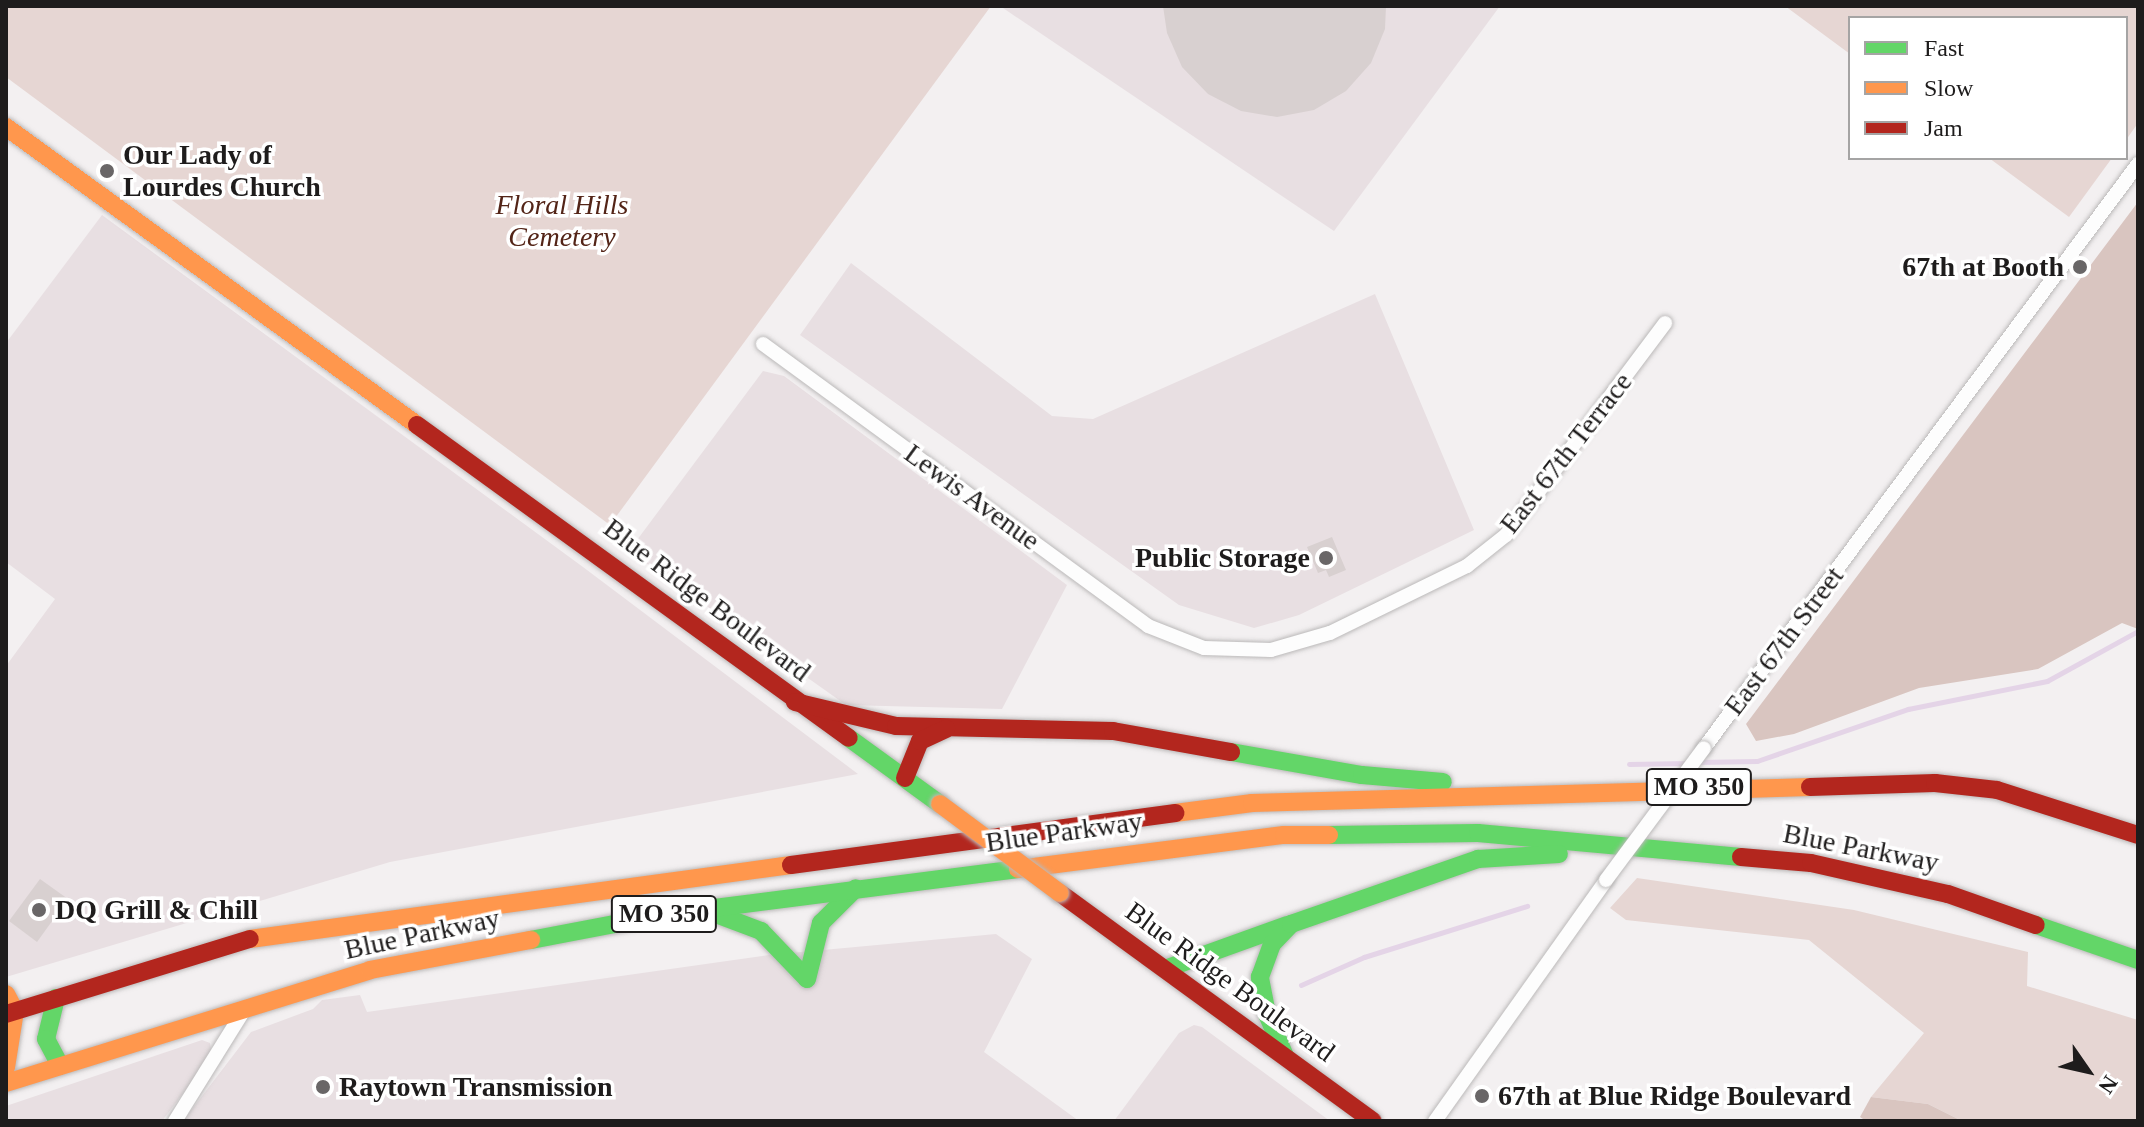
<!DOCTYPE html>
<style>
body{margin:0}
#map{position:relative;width:2144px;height:1127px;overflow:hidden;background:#f3f0f1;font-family:Georgia,serif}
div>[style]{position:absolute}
.built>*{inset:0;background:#e8dfe2}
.green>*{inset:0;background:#e6d6d3}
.forest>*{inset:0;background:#d9c5c0}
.stream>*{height:5px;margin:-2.5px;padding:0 2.5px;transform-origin:2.5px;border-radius:2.5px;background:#e4d4e7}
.building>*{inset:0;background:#d8d0d0}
.roads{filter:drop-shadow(0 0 2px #bbb9b9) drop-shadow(0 0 2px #bbb9b9)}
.street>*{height:14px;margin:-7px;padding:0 7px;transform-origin:7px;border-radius:7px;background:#fdfdfd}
.fast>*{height:18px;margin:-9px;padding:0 9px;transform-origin:9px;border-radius:9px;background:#63d668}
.slow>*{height:18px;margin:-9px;padding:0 9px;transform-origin:9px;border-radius:9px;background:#ff974d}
.jam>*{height:18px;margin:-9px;padding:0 9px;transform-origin:9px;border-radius:9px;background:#b3261e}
.bridges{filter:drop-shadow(0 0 2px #bbb9b9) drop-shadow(0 0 2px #bbb9b9)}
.street-bridge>*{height:14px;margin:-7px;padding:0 7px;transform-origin:7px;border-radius:7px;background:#fdfdfd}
.slow-bridge>*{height:18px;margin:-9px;padding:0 9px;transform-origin:9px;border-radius:9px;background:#ff974d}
.dots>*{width:22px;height:22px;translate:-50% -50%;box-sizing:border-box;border:4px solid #fff;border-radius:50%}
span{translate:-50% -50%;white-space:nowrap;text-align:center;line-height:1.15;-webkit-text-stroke:7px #fff;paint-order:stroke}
.shield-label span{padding:2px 6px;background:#fff;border:2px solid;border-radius:6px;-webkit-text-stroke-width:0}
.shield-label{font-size:26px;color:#1e1c1c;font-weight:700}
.poi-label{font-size:28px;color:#1e1c1c;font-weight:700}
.left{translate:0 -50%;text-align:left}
.right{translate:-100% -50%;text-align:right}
.park-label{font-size:28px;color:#532417;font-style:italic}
.street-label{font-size:28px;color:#1e1c1c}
.frame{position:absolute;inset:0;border:8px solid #1e1c1c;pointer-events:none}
.legend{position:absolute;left:1848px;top:16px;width:280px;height:144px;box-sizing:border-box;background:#fff;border:2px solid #a5a4a4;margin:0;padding:10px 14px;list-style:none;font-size:24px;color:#1e1c1c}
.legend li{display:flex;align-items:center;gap:16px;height:40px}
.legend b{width:40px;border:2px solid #a5a4a4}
.north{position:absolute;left:2048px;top:1031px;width:80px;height:80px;-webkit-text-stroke:6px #fff;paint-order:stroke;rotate:124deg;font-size:22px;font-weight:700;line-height:32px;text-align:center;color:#1e1c1c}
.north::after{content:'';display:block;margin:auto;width:28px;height:36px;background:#1e1c1c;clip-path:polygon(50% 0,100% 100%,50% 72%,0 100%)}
</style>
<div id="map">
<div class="built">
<div style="clip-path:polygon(1000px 6px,1500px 6px,1334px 231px)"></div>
<div style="clip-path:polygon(102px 215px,583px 567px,858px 774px,390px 862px,6px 977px,6px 666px,55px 599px,6px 562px,6px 343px)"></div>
<div style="clip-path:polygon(851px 263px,1052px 416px,1093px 419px,1375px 294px,1474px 530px,1299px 615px,1254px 628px,1179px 605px,800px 335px)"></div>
<div style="clip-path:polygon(763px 371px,784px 376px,1067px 585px,1002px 709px,846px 705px,643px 561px,637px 540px)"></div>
<div style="clip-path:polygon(996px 934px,1032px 959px,984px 1052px,1079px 1121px,183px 1121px,251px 1032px,313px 1009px,322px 1000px,360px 995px,367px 1012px,769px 955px)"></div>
<div style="clip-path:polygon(1194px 1025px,1202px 1027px,1330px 1121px,1114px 1121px,1179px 1033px)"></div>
<div style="clip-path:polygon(202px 1040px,210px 1043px,212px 1055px,162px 1121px,6px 1121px,6px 1106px)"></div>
</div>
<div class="green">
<div style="clip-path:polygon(6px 6px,991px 6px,610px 525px,6px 77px)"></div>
<div style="clip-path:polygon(1785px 6px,2138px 6px,2138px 123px,2126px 140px,2126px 18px,1850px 18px,1850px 54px)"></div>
<div style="clip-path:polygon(1989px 158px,2112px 158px,2069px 217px)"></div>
<div style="clip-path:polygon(1637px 878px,1854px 910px,2028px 952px,2027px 986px,2138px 1020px,2138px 1121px,1962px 1121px,1928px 1104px,1871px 1097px,1924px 1033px,1809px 940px,1626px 920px,1610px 908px)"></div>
</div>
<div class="forest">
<div style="clip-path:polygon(2138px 202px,2138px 629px,2122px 623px,2038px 669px,1919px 688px,1794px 734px,1756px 741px,1746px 724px)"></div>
<div style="clip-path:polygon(1871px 1097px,1928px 1104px,1962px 1121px,1866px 1121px,1860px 1117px)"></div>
</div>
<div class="stream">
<div style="left:1698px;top:762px;width:59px;rotate:-1deg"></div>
<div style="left:1757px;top:761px;width:160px;rotate:-19deg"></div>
<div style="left:1908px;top:709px;width:142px;rotate:-11.4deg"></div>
<div style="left:2047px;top:681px;width:104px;rotate:-28.8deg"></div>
<div style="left:1629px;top:764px;width:59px;rotate:-1deg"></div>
<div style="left:1301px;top:985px;width:69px;rotate:-24deg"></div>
<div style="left:1364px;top:957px;width:171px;rotate:-17.4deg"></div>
</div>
<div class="building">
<div style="clip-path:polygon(1163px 6px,1386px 6px,1385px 29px,1371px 63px,1346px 91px,1314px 110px,1277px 117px,1241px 111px,1208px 94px,1182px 67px,1167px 33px)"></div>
<div style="clip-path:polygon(1332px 537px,1346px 570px,1329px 577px,1326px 570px,1318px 573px,1307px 547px)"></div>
<div style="clip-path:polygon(40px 879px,68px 899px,37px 942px,9px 921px)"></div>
</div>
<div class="roads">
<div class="street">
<div style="left:763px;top:344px;width:477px;rotate:36.2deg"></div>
<div style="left:1148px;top:626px;width:60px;rotate:21.4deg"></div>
<div style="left:1204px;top:648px;width:67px;rotate:1.7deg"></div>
<div style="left:1271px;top:650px;width:61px;rotate:-16.1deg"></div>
<div style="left:1330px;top:633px;width:153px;rotate:-26.1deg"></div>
<div style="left:1467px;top:566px;width:50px;rotate:-38.5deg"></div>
<div style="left:1506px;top:535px;width:265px;rotate:-53.1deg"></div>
<div style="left:1704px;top:748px;width:728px;rotate:-53.38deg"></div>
<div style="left:175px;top:1121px;width:131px;rotate:-58.1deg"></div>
<div style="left:1435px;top:1121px;width:296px;rotate:-54.6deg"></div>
</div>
<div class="fast">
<div style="left:849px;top:738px;width:112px;rotate:36deg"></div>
<div style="left:1231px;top:752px;width:133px;rotate:10deg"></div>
<div style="left:1362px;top:775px;width:81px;rotate:4.9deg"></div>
<div style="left:1329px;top:835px;width:149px;rotate:-0.8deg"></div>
<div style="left:1478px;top:833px;width:264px;rotate:5.2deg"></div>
<div style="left:708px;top:911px;width:57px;rotate:20.7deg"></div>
<div style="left:761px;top:931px;width:66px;rotate:46.2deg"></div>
<div style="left:807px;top:979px;width:58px;rotate:-76deg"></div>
<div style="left:821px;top:923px;width:49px;rotate:-45deg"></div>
<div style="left:2036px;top:925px;width:108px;rotate:18.9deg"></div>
<div style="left:531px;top:940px;width:138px;rotate:-10.8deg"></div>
<div style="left:667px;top:914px;width:354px;rotate:-7.3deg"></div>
<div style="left:1165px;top:969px;width:130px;rotate:-19.8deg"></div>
<div style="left:56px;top:998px;width:42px;rotate:103.7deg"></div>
<div style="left:46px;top:1039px;width:30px;rotate:62deg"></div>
<div style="left:1285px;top:1056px;width:46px;rotate:-113.2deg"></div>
<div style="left:1267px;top:1014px;width:38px;rotate:-101deg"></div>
<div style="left:1260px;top:977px;width:35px;rotate:-70deg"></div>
<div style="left:1272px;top:944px;width:28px;rotate:-46deg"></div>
<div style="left:1291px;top:924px;width:198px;rotate:-19.2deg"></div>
<div style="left:1478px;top:859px;width:81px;rotate:-3.5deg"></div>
</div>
<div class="slow">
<div style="left:6px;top:127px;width:508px;rotate:35.94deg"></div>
<div style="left:1175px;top:813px;width:78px;rotate:-7.4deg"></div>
<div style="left:1252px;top:803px;width:558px;rotate:-1.64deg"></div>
<div style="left:1018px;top:869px;width:268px;rotate:-7.3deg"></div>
<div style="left:1284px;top:835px;width:45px"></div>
<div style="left:250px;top:939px;width:546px;rotate:-7.79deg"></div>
<div style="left:6px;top:994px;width:19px;rotate:62deg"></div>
<div style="left:15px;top:1011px;width:57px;rotate:99.1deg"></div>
<div style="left:6px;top:1083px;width:381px;rotate:-17.2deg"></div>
<div style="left:370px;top:970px;width:164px;rotate:-10.6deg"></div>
</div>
<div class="jam">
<div style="left:417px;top:425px;width:533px;rotate:35.92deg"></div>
<div style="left:795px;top:702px;width:104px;rotate:13.4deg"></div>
<div style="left:896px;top:726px;width:217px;rotate:1.3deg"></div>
<div style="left:1113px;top:731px;width:120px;rotate:10.1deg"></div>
<div style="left:905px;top:778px;width:40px;rotate:-68deg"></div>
<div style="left:920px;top:741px;width:29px;rotate:-25deg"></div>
<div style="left:1810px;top:787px;width:125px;rotate:-1.8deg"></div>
<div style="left:1935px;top:783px;width:62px;rotate:6.4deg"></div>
<div style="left:1997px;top:790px;width:148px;rotate:17.7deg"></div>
<div style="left:1741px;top:857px;width:70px;rotate:4.9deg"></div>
<div style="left:1811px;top:863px;width:140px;rotate:12.8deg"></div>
<div style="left:1948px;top:894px;width:93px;rotate:19.4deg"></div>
<div style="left:791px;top:865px;width:388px;rotate:-7.7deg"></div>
<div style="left:1060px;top:893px;width:387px;rotate:36.1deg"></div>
<div style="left:6px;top:1014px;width:255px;rotate:-17.1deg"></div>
</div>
</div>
<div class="bridges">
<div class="street-bridge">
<div style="left:1606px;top:880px;width:164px;rotate:-53.4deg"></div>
</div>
<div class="slow-bridge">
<div style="left:940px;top:804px;width:149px;rotate:36.6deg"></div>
</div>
</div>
<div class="dots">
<div style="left:107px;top:171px;background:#696667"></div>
<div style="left:2080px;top:267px;background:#696667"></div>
<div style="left:1326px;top:558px;background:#696667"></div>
<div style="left:39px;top:910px;background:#696667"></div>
<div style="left:323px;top:1087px;background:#696667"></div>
<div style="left:1482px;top:1096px;background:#696667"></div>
</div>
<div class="shield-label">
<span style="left:1699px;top:787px">MO 350</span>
<span style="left:664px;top:914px">MO 350</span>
</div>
<div class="poi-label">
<span class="left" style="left:123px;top:171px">Our Lady of<br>Lourdes Church</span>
<span class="right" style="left:2064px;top:267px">67th at Booth</span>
<span class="right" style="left:1310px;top:558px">Public Storage</span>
<span class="left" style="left:55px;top:910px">DQ Grill &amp; Chill</span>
<span class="left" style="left:339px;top:1087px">Raytown Transmission</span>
<span class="left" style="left:1498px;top:1096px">67th at Blue Ridge Boulevard</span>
</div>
<div class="park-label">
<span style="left:562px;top:221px">Floral Hills<br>Cemetery</span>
</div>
<div class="street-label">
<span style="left:1566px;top:453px;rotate:-52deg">East 67th Terrace</span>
<span style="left:972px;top:497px;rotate:36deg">Lewis Avenue</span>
<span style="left:707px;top:600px;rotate:37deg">Blue Ridge Boulevard</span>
<span style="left:1784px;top:641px;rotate:-53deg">East 67th Street</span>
<span style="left:1064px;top:832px;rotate:-8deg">Blue Parkway</span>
<span style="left:1861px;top:848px;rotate:11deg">Blue Parkway</span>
<span style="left:422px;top:934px;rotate:-12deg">Blue Parkway</span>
<span style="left:1230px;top:982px;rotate:36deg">Blue Ridge Boulevard</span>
</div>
<div class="frame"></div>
<ul class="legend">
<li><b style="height:10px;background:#63d668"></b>Fast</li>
<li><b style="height:10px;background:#ff974d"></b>Slow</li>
<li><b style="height:10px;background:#b3261e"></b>Jam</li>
</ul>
<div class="north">N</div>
</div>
